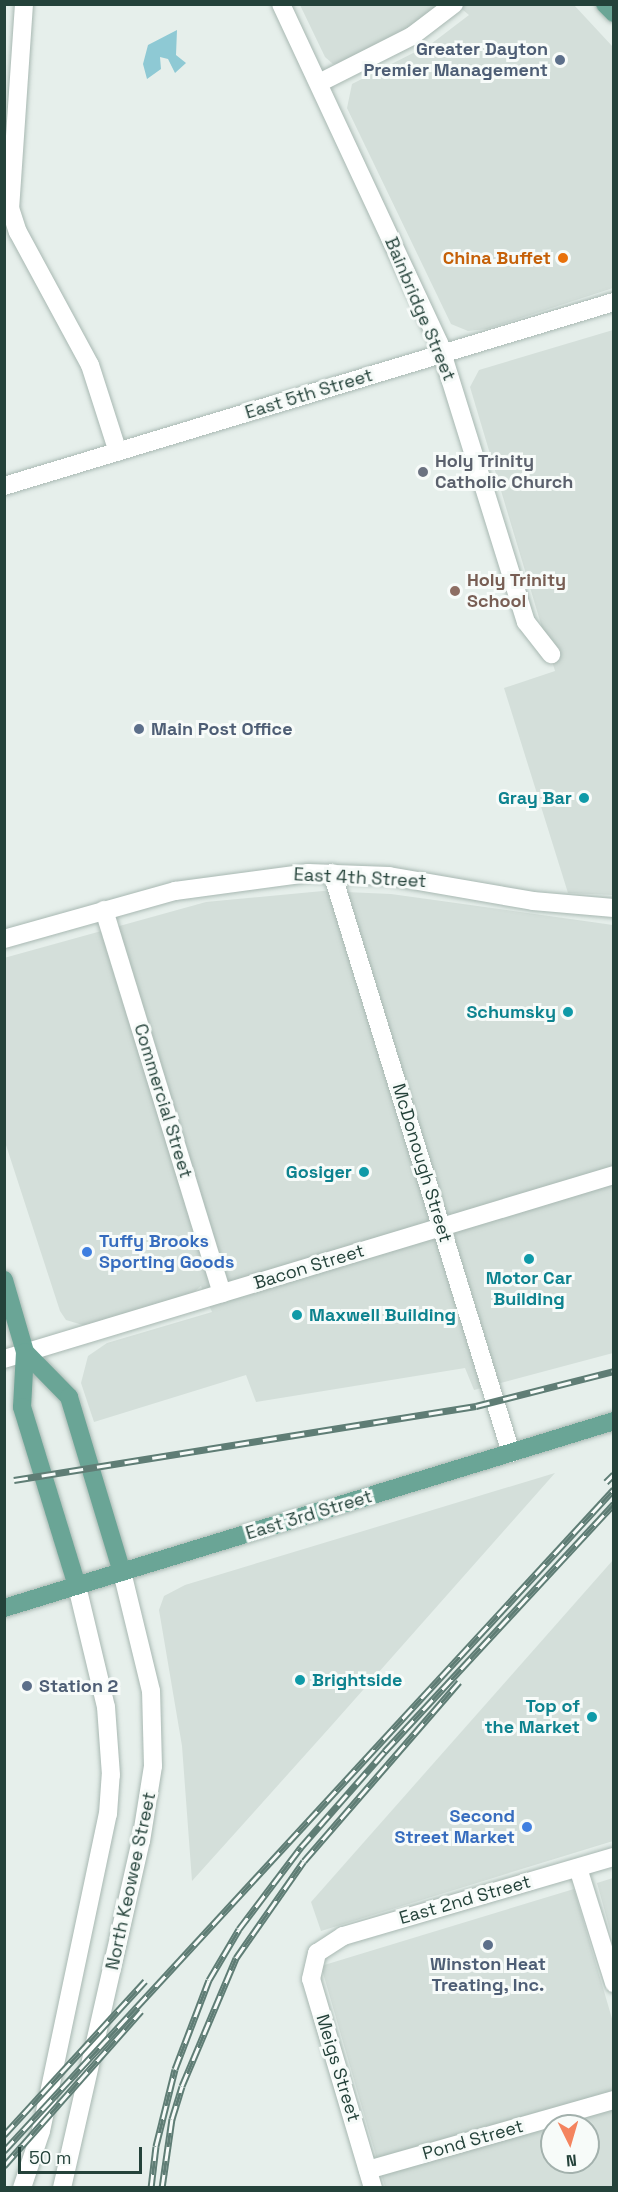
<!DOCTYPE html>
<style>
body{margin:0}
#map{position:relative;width:618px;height:2192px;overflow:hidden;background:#e6efeb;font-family:"Space Grotesk",sans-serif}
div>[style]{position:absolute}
.built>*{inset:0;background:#d4dfda}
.water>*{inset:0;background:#8ec9d4}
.roads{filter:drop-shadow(0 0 2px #a8b8b2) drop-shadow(0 0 2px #a8b8b2)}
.street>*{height:18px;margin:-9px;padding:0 9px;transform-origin:9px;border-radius:9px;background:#fff}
.secondary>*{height:18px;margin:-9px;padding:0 9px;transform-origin:9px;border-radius:9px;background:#fff}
.primary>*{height:18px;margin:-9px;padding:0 9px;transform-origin:9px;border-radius:9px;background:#6aa596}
.rail>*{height:7px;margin-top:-3.5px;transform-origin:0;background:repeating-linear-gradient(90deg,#f7fbf9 0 14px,#5f7d75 0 28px);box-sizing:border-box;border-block:2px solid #5f7d75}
.dots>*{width:16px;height:16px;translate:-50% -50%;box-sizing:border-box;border:3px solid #f7fbf9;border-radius:50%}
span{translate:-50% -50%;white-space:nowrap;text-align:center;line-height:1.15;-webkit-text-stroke:6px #f7fbf9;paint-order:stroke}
.service-label{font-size:18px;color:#4e5e75;font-weight:700}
.right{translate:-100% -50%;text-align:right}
.left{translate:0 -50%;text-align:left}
.food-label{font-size:18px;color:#c56008;font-weight:700}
.street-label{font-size:18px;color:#24423a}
.worship-label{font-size:18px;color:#5b616d;font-weight:700}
.education-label{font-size:18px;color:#785e54;font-weight:700}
.culture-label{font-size:18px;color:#0d838f;font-weight:700}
.shop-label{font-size:18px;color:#366cbe;font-weight:700}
.frame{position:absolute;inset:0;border:6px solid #24423a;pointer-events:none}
.north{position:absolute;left:540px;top:2114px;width:60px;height:60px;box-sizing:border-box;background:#f7fbf9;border:2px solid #a3b1ad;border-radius:50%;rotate:175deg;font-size:16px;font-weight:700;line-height:24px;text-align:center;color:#24423a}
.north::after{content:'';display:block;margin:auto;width:21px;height:27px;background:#f4845f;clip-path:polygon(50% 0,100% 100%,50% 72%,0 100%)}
.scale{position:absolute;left:18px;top:2147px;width:124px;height:27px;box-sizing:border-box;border:3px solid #24423a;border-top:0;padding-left:8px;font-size:18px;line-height:21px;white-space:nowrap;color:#24423a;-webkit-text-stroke:4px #f7fbf9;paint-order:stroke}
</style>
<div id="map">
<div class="built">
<div style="clip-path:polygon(300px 5px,441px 5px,394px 40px,343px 63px,333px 64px,325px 57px)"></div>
<div style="clip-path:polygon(457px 5px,574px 5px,613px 47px,613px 288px,487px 329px,468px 331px,451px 324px,347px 108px,352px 84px,431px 44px,469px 15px)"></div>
<div style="clip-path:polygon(613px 330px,613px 895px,568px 893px,504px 688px,555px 671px,470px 387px,479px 370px)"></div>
<div style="clip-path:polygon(323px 891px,391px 894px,613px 925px,613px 1353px,474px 1390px,465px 1368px,256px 1402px,246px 1375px,94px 1422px,81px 1383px,88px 1356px,107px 1343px,212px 1312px,201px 1286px,193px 1293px,86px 1326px,66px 1320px,60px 1311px,5px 1142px,4px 958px,206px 902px)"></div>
<div style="clip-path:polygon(555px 1473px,332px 1725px,192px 1881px,182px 1746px,159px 1610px,164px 1596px,185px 1585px)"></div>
<div style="clip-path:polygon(613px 1560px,613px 1841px,321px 1931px,311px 1902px)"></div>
<div style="clip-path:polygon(613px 1878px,614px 1878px,613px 1941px,597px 1883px)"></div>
<div style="clip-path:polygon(evenodd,574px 1889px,613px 2022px,613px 2187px,385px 2187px,321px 1966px,574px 1889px,552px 2126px,588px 2126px,588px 2162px,552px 2162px,552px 2126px)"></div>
</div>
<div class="water">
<div style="clip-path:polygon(177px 30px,176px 55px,186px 63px,175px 73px,168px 59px,160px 57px,161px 69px,147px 79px,143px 64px,148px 45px)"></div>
</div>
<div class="roads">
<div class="street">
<div style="left:24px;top:4px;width:204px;rotate:93.9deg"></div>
<div style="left:10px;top:208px;width:25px;rotate:72deg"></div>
<div style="left:18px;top:232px;width:151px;rotate:61.6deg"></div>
<div style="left:90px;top:365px;width:91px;rotate:72.2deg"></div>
<div style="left:281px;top:4px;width:374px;rotate:65deg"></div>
<div style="left:439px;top:343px;width:292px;rotate:72.7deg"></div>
<div style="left:526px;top:622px;width:41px;rotate:52deg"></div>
<div style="left:319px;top:83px;width:104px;rotate:-26.8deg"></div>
<div style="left:412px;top:36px;width:53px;rotate:-37.3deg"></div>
<div style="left:332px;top:873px;width:607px;rotate:72.85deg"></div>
<div style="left:104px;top:910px;width:401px;rotate:72.9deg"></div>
<div style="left:4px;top:939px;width:178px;rotate:-15.7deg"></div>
<div style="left:175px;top:891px;width:134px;rotate:-7.7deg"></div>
<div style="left:308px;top:873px;width:81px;rotate:2.1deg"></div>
<div style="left:389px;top:876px;width:146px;rotate:9.8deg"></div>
<div style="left:533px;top:901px;width:81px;rotate:4.9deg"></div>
<div style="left:4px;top:1359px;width:637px;rotate:-16.79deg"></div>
<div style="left:578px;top:1868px;width:121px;rotate:72.6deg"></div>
<div style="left:368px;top:2170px;width:256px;rotate:-15.9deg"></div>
<div style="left:373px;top:2188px;width:218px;rotate:-106.5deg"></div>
<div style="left:311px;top:1979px;width:27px;rotate:-77deg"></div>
<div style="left:317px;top:1953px;width:31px;rotate:-33deg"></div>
<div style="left:343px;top:1936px;width:282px;rotate:-16.3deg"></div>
</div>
<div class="secondary">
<div style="left:4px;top:486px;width:637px;rotate:-16.79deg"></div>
<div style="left:22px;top:2188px;width:60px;rotate:-71.6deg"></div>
<div style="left:41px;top:2131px;width:324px;rotate:-78.1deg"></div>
<div style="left:108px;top:1814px;width:39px;rotate:-86deg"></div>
<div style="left:111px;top:1775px;width:68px;rotate:-94.2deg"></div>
<div style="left:106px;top:1707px;width:124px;rotate:-103.5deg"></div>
<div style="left:62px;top:2188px;width:356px;rotate:-77.2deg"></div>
<div style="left:141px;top:1841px;width:76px;rotate:-80.9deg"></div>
<div style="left:153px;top:1766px;width:75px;rotate:-91.5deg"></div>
<div style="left:151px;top:1691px;width:122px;rotate:-103.7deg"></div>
</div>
<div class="primary">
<div style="left:605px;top:4px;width:13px;rotate:45deg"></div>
<div style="left:4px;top:1280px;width:75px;rotate:73.7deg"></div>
<div style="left:25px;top:1352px;width:55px;rotate:93.1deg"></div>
<div style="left:22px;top:1407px;width:187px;rotate:72.9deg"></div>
<div style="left:25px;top:1352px;width:63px;rotate:45.6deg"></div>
<div style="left:69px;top:1397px;width:183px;rotate:73.2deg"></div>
<div style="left:4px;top:1608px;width:638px;rotate:-17.04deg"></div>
</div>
</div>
<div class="rail">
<div style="left:14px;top:1480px;width:468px;rotate:-9.1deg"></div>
<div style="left:476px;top:1406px;width:142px;rotate:-14.2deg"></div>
<div style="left:606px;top:1482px;width:11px;rotate:-45deg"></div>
<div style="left:4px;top:2135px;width:209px;rotate:-47.5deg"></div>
<div style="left:4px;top:2151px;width:900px;rotate:-47.34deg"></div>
<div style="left:4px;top:2166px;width:207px;rotate:-48.5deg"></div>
<div style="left:151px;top:2188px;width:42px;rotate:-83.2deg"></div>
<div style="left:156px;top:2146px;width:79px;rotate:-76.1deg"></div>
<div style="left:175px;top:2069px;width:95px;rotate:-69.1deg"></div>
<div style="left:209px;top:1980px;width:59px;rotate:-59.5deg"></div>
<div style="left:239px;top:1929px;width:103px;rotate:-52.9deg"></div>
<div style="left:301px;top:1847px;width:128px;rotate:-48.8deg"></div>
<div style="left:385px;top:1751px;width:337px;rotate:-47.2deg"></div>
<div style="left:162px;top:2188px;width:70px;rotate:-81.8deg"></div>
<div style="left:172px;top:2119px;width:34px;rotate:-73deg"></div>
<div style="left:182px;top:2086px;width:139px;rotate:-67.1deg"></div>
<div style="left:236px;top:1958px;width:118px;rotate:-55deg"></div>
<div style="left:304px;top:1861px;width:237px;rotate:-49.1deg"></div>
</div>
<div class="dots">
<div style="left:560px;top:60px;background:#5c6f8a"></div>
<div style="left:563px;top:258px;background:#e8710a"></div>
<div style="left:423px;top:472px;background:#6b7280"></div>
<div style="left:455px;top:591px;background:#8d6e63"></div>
<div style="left:139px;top:729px;background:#5c6f8a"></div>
<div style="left:584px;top:798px;background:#0f9aa8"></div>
<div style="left:568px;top:1012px;background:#0f9aa8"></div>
<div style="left:364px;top:1172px;background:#0f9aa8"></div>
<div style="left:87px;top:1252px;background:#3f7fe0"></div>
<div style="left:529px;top:1259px;background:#0f9aa8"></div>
<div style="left:297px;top:1315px;background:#0f9aa8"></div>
<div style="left:300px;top:1680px;background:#0f9aa8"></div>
<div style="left:27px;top:1686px;background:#5c6f8a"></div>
<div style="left:592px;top:1717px;background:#0f9aa8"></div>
<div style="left:527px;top:1827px;background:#3f7fe0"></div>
<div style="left:488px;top:1945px;background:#5c6f8a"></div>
</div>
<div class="service-label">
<span class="right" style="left:548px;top:60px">Greater Dayton<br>Premier Management</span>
<span class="left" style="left:151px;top:729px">Main Post Office</span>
<span class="left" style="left:39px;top:1686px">Station 2</span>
<span style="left:488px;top:1975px">Winston Heat<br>Treating, Inc.</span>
</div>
<div class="food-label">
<span class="right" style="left:551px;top:258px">China Buffet</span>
</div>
<div class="street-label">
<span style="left:420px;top:309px;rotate:67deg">Bainbridge Street</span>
<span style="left:309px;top:394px;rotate:-17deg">East 5th Street</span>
<span style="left:360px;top:878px;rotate:3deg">East 4th Street</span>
<span style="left:163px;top:1101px;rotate:73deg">Commercial Street</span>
<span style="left:422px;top:1163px;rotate:73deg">McDonough Street</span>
<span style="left:309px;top:1267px;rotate:-17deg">Bacon Street</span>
<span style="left:309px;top:1515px;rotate:-17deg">East 3rd Street</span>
<span style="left:131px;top:1881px;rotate:-78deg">North Keowee Street</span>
<span style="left:465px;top:1900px;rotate:-16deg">East 2nd Street</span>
<span style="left:338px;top:2068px;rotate:73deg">Meigs Street</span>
<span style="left:473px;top:2140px;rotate:-16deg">Pond Street</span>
</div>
<div class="worship-label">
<span class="left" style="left:435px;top:472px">Holy Trinity<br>Catholic Church</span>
</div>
<div class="education-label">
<span class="left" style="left:467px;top:591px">Holy Trinity<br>School</span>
</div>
<div class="culture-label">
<span class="right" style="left:572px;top:798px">Gray Bar</span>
<span class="right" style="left:556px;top:1012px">Schumsky</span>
<span class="right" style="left:352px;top:1172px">Gosiger</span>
<span style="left:529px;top:1289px">Motor Car<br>Building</span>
<span class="left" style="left:309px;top:1315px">Maxwell Building</span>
<span class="left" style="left:312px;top:1680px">Brightside</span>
<span class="right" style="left:580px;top:1717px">Top of<br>the Market</span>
</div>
<div class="shop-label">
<span class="left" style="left:99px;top:1252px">Tuffy Brooks<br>Sporting Goods</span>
<span class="right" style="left:515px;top:1827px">Second<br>Street Market</span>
</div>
<div class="frame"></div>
<div class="north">N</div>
<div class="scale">50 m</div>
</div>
